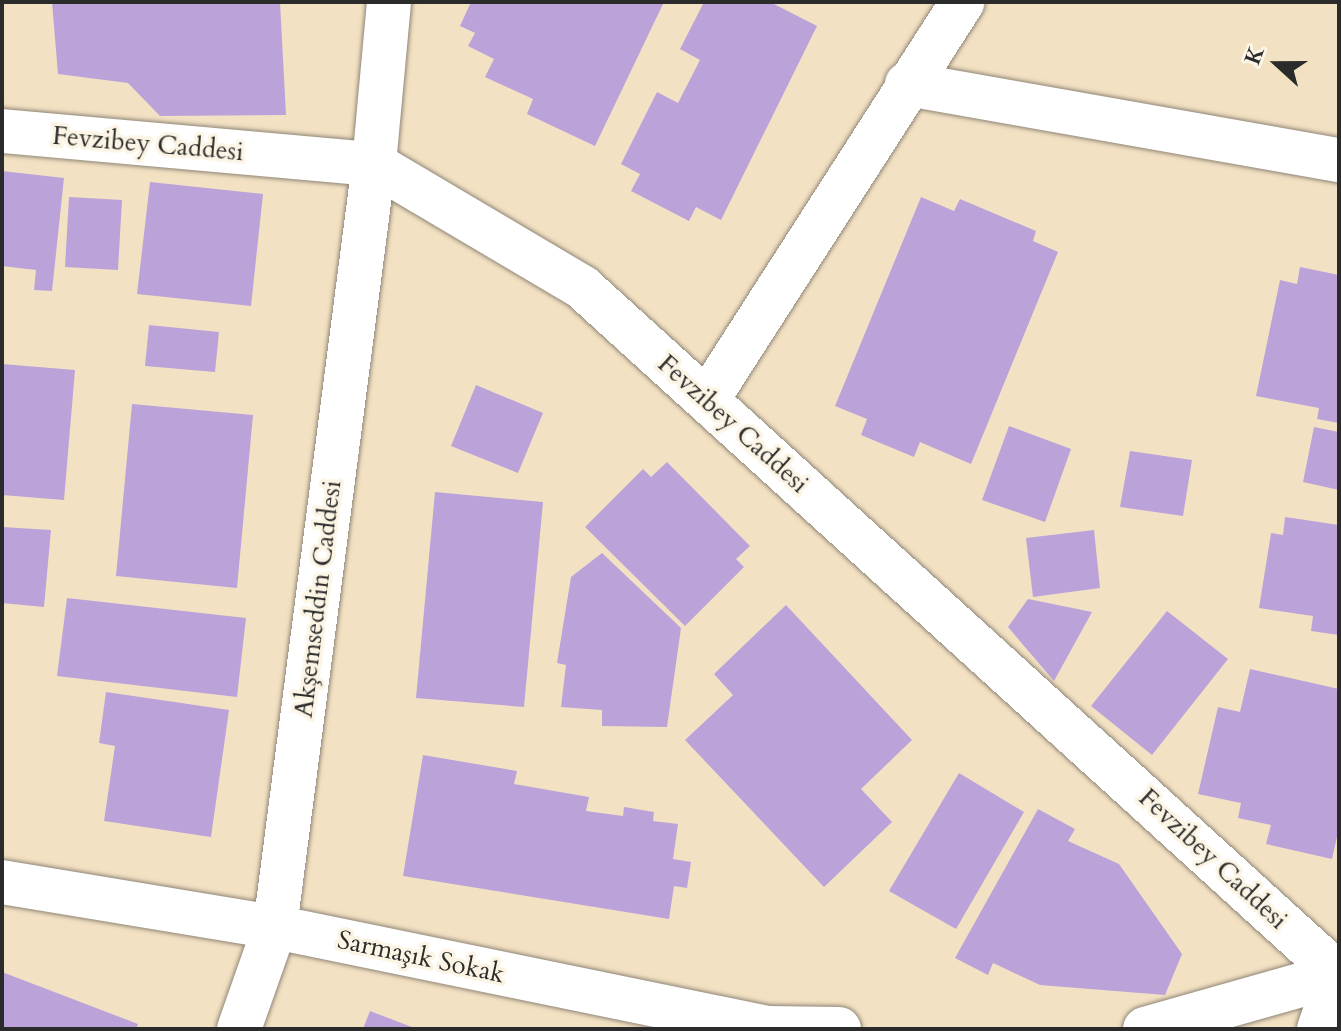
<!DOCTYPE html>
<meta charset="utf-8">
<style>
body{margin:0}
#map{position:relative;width:1341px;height:1031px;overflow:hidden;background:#f3e1c3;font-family:Cardo,serif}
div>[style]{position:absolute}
.building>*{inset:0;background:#bba3da}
.roads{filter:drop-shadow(0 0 2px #8f8677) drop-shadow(0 0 2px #8f8677)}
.minor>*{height:44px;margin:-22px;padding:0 22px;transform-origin:22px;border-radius:22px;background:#fff}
.major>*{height:44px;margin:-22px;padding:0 22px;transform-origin:22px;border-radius:22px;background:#fff}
span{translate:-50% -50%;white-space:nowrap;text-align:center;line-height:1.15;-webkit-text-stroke:7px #fcf5e5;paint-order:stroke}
.street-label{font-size:26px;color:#2b2b2b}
.frame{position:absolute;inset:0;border:4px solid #2b2b2b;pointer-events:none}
.north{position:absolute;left:1237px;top:24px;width:80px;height:80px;-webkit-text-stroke:6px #fcf5e5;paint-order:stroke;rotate:291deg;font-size:22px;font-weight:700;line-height:32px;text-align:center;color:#2b2b2b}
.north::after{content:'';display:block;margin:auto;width:28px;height:36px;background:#2b2b2b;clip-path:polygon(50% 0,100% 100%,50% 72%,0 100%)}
</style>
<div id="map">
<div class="building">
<div style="clip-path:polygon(52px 2px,280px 2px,286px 115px,160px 116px,128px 83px,58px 74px)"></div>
<div style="clip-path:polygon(471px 2px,664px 2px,595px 146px,527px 114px,533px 99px,485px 77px,494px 59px,468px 46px,475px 33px,460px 26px)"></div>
<div style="clip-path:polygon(704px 2px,770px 2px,817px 26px,721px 220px,696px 207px,689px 221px,631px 191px,640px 174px,621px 164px,657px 92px,678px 103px,700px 60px,680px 49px)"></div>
<div style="clip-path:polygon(2px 171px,64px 178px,52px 291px,34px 290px,36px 270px,2px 266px)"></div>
<div style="clip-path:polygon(150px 182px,263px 194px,251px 306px,137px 294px)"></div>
<div style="clip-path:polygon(69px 197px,122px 200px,118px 270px,65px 267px)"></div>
<div style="clip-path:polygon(921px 197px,954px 211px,960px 199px,1036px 231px,1033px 241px,1058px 252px,971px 464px,920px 442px,914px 457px,861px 435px,867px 419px,835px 406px)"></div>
<div style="clip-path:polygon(1300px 267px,1339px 275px,1339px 423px,1317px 419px,1319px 408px,1256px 396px,1280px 280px,1297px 284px)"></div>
<div style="clip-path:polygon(149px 325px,219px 332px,215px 372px,145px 366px)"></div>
<div style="clip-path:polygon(2px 364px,75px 370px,64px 500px,2px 495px)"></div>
<div style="clip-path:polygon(476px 385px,543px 413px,518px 473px,451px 446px)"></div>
<div style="clip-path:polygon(132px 404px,253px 415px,237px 588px,116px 576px)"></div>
<div style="clip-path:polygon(1009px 426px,1071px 449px,1045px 522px,982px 500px)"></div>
<div style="clip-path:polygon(1314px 427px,1339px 432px,1339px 490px,1303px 482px)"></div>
<div style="clip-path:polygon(1130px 451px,1192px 460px,1183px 516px,1120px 507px)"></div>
<div style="clip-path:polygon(667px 462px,750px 546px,736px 559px,744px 567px,685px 626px,585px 527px,643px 469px,651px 477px)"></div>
<div style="clip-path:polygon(435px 492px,543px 502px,524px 707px,416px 698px)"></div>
<div style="clip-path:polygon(1285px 517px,1339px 525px,1339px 635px,1311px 631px,1313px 616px,1259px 608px,1271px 533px,1283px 535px)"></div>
<div style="clip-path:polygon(2px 527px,51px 530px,44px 607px,2px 603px)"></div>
<div style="clip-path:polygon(1094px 530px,1100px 588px,1033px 597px,1026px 538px)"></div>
<div style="clip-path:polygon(602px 553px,681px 628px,667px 727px,602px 726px,602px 710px,561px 707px,566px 665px,557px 663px,571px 577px)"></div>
<div style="clip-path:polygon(67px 598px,246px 618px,237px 697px,57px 676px)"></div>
<div style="clip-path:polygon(1028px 599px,1092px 612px,1054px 681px,1008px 627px)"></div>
<div style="clip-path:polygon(786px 605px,912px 740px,861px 789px,892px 822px,824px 887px,685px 740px,733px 695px,714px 674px)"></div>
<div style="clip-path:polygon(1167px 611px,1228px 659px,1152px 755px,1091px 706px)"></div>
<div style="clip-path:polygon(1250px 669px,1339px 689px,1339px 828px,1332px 859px,1266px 844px,1271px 825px,1238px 818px,1241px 803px,1198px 794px,1218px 707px,1240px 712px)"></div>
<div style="clip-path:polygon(106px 692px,229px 710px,211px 837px,104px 821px,115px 746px,99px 743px)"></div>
<div style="clip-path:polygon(423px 755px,517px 771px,514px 784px,589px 797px,586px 811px,623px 816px,624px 807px,654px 812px,653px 821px,678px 824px,673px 859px,691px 862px,687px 888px,674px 886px,669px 919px,403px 876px)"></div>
<div style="clip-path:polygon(959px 773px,1024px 812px,956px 929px,889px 891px)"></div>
<div style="clip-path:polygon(1038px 809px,1075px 829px,1068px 841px,1119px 864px,1182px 954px,1165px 995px,1040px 985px,993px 963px,988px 975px,955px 958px)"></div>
<div style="clip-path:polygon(2px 972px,138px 1024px,136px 1029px,2px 1029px)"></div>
<div style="clip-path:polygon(370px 1011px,417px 1029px,363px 1029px)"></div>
</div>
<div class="roads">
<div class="minor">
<div style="left:907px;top:84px;width:439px;rotate:10deg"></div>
<div style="left:2px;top:131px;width:373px;rotate:5.1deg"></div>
<div style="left:374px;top:164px;width:242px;rotate:30.6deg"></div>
<div style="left:582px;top:287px;width:1022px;rotate:42.26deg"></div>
<div style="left:707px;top:400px;width:473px;rotate:-57.3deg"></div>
<div style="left:2px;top:882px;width:277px;rotate:9.4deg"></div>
<div style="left:275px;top:927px;width:503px;rotate:11.58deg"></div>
<div style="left:768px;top:1028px;width:71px;rotate:0.8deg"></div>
<div style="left:1145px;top:1029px;width:202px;rotate:-15.8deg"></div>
<div style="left:1319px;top:1029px;width:58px;rotate:-70.9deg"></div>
</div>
<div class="major">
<div style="left:239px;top:1029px;width:108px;rotate:-70.6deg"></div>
<div style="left:275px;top:927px;width:769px;rotate:-82.61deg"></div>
<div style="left:374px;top:164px;width:163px;rotate:-84.7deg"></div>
</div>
</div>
<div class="street-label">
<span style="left:148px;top:144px;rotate:5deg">Fevzibey Caddesi</span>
<span style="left:733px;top:424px;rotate:42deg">Fevzibey Caddesi</span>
<span style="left:318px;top:599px;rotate:-83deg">Akşemseddin Caddesi</span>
<span style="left:1213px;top:859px;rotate:43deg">Fevzibey Caddesi</span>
<span style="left:421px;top:957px;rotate:12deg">Sarmaşık Sokak</span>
</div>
<div class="frame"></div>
<div class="north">K</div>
</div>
